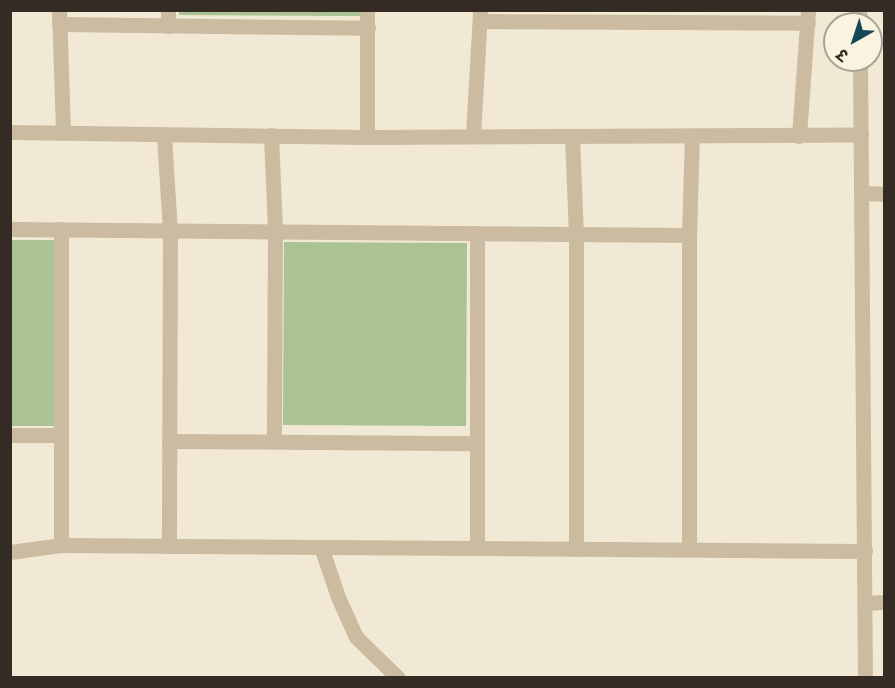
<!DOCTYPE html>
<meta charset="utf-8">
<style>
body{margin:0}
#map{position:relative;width:895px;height:688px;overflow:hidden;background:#f2e9d4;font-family:Poppins,"Noto Sans Devanagari",sans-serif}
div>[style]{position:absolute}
.green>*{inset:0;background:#aac294}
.street>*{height:15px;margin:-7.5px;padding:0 7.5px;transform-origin:7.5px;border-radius:7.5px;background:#cbbba0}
span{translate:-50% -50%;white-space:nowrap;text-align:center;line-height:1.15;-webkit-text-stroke:6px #faf3e0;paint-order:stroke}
.frame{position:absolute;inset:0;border:12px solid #342b24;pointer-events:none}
.north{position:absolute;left:823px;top:12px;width:60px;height:60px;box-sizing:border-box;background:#faf3e0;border:2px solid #aba395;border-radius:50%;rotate:219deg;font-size:16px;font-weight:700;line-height:24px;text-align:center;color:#342b24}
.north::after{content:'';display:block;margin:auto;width:21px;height:27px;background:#174858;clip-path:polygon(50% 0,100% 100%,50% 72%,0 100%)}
</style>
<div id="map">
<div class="green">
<div style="clip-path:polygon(179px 10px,360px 11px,360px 16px,179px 15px)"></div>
<div style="clip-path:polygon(11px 240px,56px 240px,55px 426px,11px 426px)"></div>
<div style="clip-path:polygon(284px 242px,467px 243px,466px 426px,283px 425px)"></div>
</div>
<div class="street">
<div style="left:59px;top:10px;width:123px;rotate:88.1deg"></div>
<div style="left:168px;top:10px;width:16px;rotate:90deg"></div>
<div style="left:367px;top:10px;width:127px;rotate:90deg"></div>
<div style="left:859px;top:10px;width:14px;rotate:86deg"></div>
<div style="left:480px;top:21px;width:328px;rotate:0.3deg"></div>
<div style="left:59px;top:24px;width:309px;rotate:0.7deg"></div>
<div style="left:860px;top:60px;width:618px;rotate:89.54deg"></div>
<div style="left:10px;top:132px;width:357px;rotate:0.8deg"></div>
<div style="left:367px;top:137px;width:494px;rotate:-0.3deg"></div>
<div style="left:271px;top:135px;width:96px;rotate:87.6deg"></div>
<div style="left:275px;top:231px;width:210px;rotate:90.3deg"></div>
<div style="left:473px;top:135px;width:123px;rotate:-86.7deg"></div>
<div style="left:164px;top:136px;width:95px;rotate:86.4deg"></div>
<div style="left:170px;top:231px;width:315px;rotate:90.2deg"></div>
<div style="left:572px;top:136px;width:98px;rotate:87.7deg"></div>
<div style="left:576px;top:234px;width:315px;rotate:90deg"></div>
<div style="left:799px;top:136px;width:126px;rotate:-85.9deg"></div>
<div style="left:861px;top:193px;width:23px;rotate:2deg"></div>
<div style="left:10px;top:229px;width:679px;rotate:0.51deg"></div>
<div style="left:10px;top:435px;width:51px"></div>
<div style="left:169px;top:441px;width:308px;rotate:0.4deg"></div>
<div style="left:61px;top:545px;width:316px;rotate:-90deg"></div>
<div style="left:321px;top:547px;width:53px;rotate:71.2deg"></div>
<div style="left:338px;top:597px;width:44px;rotate:65.8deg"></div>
<div style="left:356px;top:637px;width:59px;rotate:44.3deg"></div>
<div style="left:477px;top:548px;width:315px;rotate:-90deg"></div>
<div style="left:689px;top:549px;width:314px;rotate:-90deg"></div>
<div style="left:689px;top:235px;width:99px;rotate:-88.3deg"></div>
<div style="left:10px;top:552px;width:51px;rotate:-7.8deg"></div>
<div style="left:61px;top:545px;width:804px;rotate:0.43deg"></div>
<div style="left:865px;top:603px;width:19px;rotate:-3deg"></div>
</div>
<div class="frame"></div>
<div class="north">उ</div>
</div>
